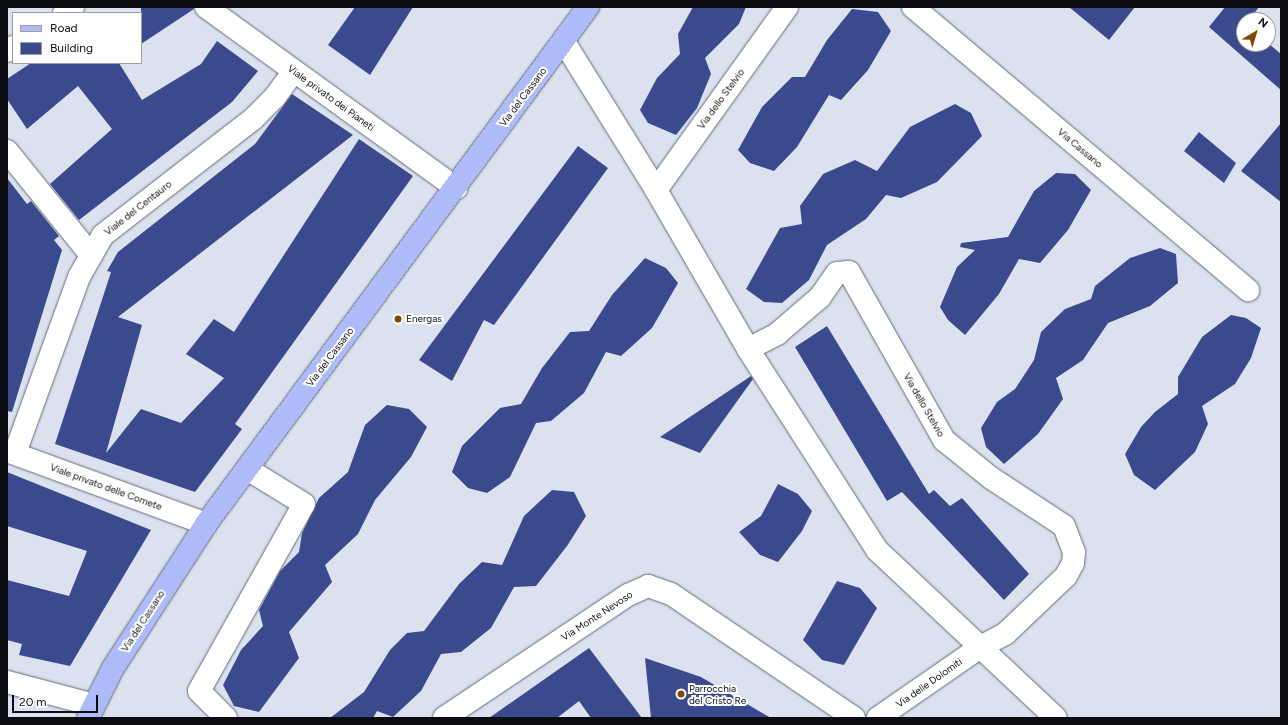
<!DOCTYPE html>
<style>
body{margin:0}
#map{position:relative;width:1288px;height:725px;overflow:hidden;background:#dce1f0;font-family:Figtree,sans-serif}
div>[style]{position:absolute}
.building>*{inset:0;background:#3b4a8c}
.roads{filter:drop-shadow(0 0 1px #656a77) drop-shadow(0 0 1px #656a77)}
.minor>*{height:22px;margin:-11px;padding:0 11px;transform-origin:11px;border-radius:11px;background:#fff}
.major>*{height:22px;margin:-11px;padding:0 11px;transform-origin:11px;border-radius:11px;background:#adbcf8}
.dots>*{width:11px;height:11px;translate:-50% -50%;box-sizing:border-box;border:2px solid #fff;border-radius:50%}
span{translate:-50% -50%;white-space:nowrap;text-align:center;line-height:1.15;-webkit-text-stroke:4px #fff;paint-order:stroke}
.street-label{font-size:10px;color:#0c0d12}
.poi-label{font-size:10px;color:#0c0d12}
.left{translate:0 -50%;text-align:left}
.frame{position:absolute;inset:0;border:8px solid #0c0d12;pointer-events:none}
.legend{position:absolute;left:12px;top:12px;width:130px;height:52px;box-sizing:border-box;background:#fff;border:1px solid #9e9ea0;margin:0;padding:5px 7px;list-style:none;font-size:12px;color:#0c0d12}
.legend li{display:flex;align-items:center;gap:8px;height:20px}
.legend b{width:20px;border:1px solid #9e9ea0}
.north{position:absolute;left:1236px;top:12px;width:40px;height:40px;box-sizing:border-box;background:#fff;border:1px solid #9e9ea0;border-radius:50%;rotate:38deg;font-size:11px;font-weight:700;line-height:16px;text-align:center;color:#0c0d12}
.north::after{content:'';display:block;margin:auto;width:14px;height:18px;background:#824700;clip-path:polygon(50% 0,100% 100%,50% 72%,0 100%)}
.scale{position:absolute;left:12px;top:695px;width:86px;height:18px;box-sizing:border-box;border:2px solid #0c0d12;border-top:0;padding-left:5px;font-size:12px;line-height:14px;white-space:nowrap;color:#0c0d12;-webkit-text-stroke:3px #fff;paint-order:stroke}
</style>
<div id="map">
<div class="building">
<div style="clip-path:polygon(141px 7px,194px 7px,194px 9px,141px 44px)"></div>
<div style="clip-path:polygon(355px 7px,413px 7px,370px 75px,328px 45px)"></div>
<div style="clip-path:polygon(693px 7px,746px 7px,739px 24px,705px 58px,711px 74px,697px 108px,676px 135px,648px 123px,640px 110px,657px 78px,680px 54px,678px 34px)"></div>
<div style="clip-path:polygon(1069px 7px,1135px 7px,1109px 40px)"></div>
<div style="clip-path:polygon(1225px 7px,1259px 7px,1249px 20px,1244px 20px,1244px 44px,1268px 43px,1281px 54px,1281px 90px,1209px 27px)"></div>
<div style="clip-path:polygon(852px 9px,878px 12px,891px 31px,868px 70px,841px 100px,829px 95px,797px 147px,774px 171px,750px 163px,738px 150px,762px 107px,792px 77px,805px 77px,827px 40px)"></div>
<div style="clip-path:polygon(217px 41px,258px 71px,232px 102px,79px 220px,50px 184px,112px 129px,78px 86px,27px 129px,7px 99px,7px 79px,31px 63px,119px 63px,142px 100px,201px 64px)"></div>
<div style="clip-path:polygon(292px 94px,353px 135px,118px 317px,142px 325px,106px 453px,141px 409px,181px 423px,224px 378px,186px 354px,214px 319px,234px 332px,359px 139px,413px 176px,235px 424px,242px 429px,195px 492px,55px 444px,111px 272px,107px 271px,118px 252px,255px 144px)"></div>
<div style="clip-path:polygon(955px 104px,971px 113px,982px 136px,937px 182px,901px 198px,886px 195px,866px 219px,827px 245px,809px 280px,782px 303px,764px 302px,746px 289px,780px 228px,802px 224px,800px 206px,823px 174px,855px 160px,877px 171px,910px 127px)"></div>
<div style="clip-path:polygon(1281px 123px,1281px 202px,1241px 171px)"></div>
<div style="clip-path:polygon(1199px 132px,1236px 163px,1224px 183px,1184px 151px)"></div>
<div style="clip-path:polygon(578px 146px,608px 168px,494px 325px,484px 320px,452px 381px,419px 360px)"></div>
<div style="clip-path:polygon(1056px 173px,1075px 174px,1091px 190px,1068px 230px,1040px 263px,1019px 259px,999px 294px,965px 335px,948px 320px,940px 307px,957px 267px,975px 250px,960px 247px,961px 243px,1008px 237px,1034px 191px)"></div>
<div style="clip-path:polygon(7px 178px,27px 204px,31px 201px,59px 236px,54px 240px,62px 250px,12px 412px,7px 411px)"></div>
<div style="clip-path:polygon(1160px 248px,1176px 254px,1178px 283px,1150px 306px,1108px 323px,1083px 360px,1056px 378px,1063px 399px,1038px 434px,1004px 464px,986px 447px,981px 428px,997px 402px,1015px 389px,1034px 360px,1041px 332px,1065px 309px,1091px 299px,1095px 286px,1130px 258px)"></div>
<div style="clip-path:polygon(645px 258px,666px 268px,678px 283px,652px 328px,621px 356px,606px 352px,584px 393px,551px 421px,536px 423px,510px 477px,487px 493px,468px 488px,452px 472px,462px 446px,500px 408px,521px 404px,542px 368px,570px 332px,589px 331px,612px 295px)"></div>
<div style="clip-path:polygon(1231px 315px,1246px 318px,1261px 328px,1251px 358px,1235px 384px,1202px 406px,1208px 424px,1195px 452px,1155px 490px,1134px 475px,1125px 454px,1141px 427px,1155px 412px,1178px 394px,1178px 377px,1202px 337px)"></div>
<div style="clip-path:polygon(827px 326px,929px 494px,934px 490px,950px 506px,962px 498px,1029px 574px,1004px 600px,902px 492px,887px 501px,795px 347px)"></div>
<div style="clip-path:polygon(751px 376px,753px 379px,700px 453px,660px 437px)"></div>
<div style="clip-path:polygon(387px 405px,409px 409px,427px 427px,411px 457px,375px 500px,358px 534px,325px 565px,332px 582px,289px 632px,299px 658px,259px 712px,234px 706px,223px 685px,241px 650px,263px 626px,259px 610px,280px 571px,299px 552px,302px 533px,319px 498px,348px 472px,365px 425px)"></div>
<div style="clip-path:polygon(7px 472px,151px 530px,70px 666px,19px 655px,22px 644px,7px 640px,7px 580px,69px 596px,87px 551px,7px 526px)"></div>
<div style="clip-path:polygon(778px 484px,798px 494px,812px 511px,802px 531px,778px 562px,760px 555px,739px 532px,761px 516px)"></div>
<div style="clip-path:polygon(552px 490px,574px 492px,586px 516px,567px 546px,536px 586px,514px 587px,491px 628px,461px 652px,441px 654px,421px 691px,393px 717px,377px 711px,373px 718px,330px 718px,364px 692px,390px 650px,407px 633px,424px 631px,459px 584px,482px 562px,502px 565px,524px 516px)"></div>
<div style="clip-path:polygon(837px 581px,860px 588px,877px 608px,844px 665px,822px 660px,803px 640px)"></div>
<div style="clip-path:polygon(589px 648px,642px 718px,591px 718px,579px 701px,557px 718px,489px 718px)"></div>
<div style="clip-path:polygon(645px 658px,701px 677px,771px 718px,651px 718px)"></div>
</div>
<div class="roads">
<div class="minor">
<div style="left:206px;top:7px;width:309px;rotate:35.9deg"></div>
<div style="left:913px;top:7px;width:439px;rotate:40.2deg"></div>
<div style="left:64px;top:13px;width:11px;rotate:-34deg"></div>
<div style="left:564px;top:42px;width:174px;rotate:58.1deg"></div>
<div style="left:656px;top:190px;width:184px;rotate:59.9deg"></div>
<div style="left:748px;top:349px;width:239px;rotate:57.3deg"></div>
<div style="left:877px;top:550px;width:245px;rotate:43.2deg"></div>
<div style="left:7px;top:51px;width:7px;rotate:-34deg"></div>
<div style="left:7px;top:151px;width:132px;rotate:51.1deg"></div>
<div style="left:656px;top:190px;width:225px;rotate:-54.4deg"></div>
<div style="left:748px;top:349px;width:33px;rotate:-27deg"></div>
<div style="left:777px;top:334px;width:57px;rotate:-40.7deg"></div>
<div style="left:820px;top:297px;width:29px;rotate:-55deg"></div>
<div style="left:837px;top:273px;width:12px;rotate:-5deg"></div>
<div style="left:849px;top:272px;width:193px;rotate:60.5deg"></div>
<div style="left:944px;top:440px;width:60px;rotate:39deg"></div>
<div style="left:991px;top:478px;width:87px;rotate:33.3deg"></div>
<div style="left:1064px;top:526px;width:28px;rotate:69deg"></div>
<div style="left:1074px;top:552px;width:11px;rotate:95deg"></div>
<div style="left:1073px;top:563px;width:15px;rotate:118deg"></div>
<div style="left:1066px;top:576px;width:84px;rotate:136.4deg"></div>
<div style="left:1005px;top:634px;width:30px;rotate:152deg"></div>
<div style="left:979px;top:648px;width:123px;rotate:145.3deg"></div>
<div style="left:7px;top:451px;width:212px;rotate:20.1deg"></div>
<div style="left:15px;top:453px;width:187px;rotate:-70deg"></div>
<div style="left:79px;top:277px;width:48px;rotate:-60.3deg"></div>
<div style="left:103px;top:235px;width:190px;rotate:-37.7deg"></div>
<div style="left:253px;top:119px;width:31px;rotate:-45deg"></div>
<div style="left:275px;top:97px;width:32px;rotate:-54deg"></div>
<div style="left:7px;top:682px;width:90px;rotate:14.8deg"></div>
<div style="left:226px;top:718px;width:38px;rotate:-135deg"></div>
<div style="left:199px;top:691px;width:214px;rotate:-60.7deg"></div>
<div style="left:304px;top:504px;width:67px;rotate:-148.4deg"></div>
<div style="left:444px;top:718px;width:221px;rotate:-33.8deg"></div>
<div style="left:628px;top:595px;width:22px;rotate:-24deg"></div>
<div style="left:648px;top:586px;width:24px;rotate:19deg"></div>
<div style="left:671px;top:594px;width:221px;rotate:34.1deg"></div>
</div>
<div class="major">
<div style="left:88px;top:718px;width:56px;rotate:-63.4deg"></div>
<div style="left:113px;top:668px;width:171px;rotate:-57.1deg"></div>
<div style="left:206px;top:524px;width:643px;rotate:-53.54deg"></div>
</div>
</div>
<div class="dots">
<div style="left:398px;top:319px;background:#824700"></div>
<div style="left:681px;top:694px;background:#824700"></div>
</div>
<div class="street-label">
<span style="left:523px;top:97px;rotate:-53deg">Via del Cassano</span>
<span style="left:331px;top:98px;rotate:36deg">Viale privato dei Pianeti</span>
<span style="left:721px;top:99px;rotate:-54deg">Via dello Stelvio</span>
<span style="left:1080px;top:148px;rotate:40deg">Via Cassano</span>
<span style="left:138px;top:208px;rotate:-38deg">Viale del Centauro</span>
<span style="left:330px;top:357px;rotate:-53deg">Via del Cassano</span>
<span style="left:924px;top:405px;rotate:60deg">Via dello Stelvio</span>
<span style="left:106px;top:487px;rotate:20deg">Viale privato delle Comete</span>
<span style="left:597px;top:616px;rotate:-33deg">Via Monte Nevoso</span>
<span style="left:143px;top:621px;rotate:-57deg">Via del Cassano</span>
<span style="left:929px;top:683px;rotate:-35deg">Via delle Dolomiti</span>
</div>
<div class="poi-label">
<span class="left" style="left:406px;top:319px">Energas</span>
<span class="left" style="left:689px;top:694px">Parrocchia<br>del Cristo Re</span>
</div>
<div class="frame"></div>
<ul class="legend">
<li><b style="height:5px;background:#adbcf8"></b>Road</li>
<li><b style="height:11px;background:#3b4a8c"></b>Building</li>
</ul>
<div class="north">N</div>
<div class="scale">20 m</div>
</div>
